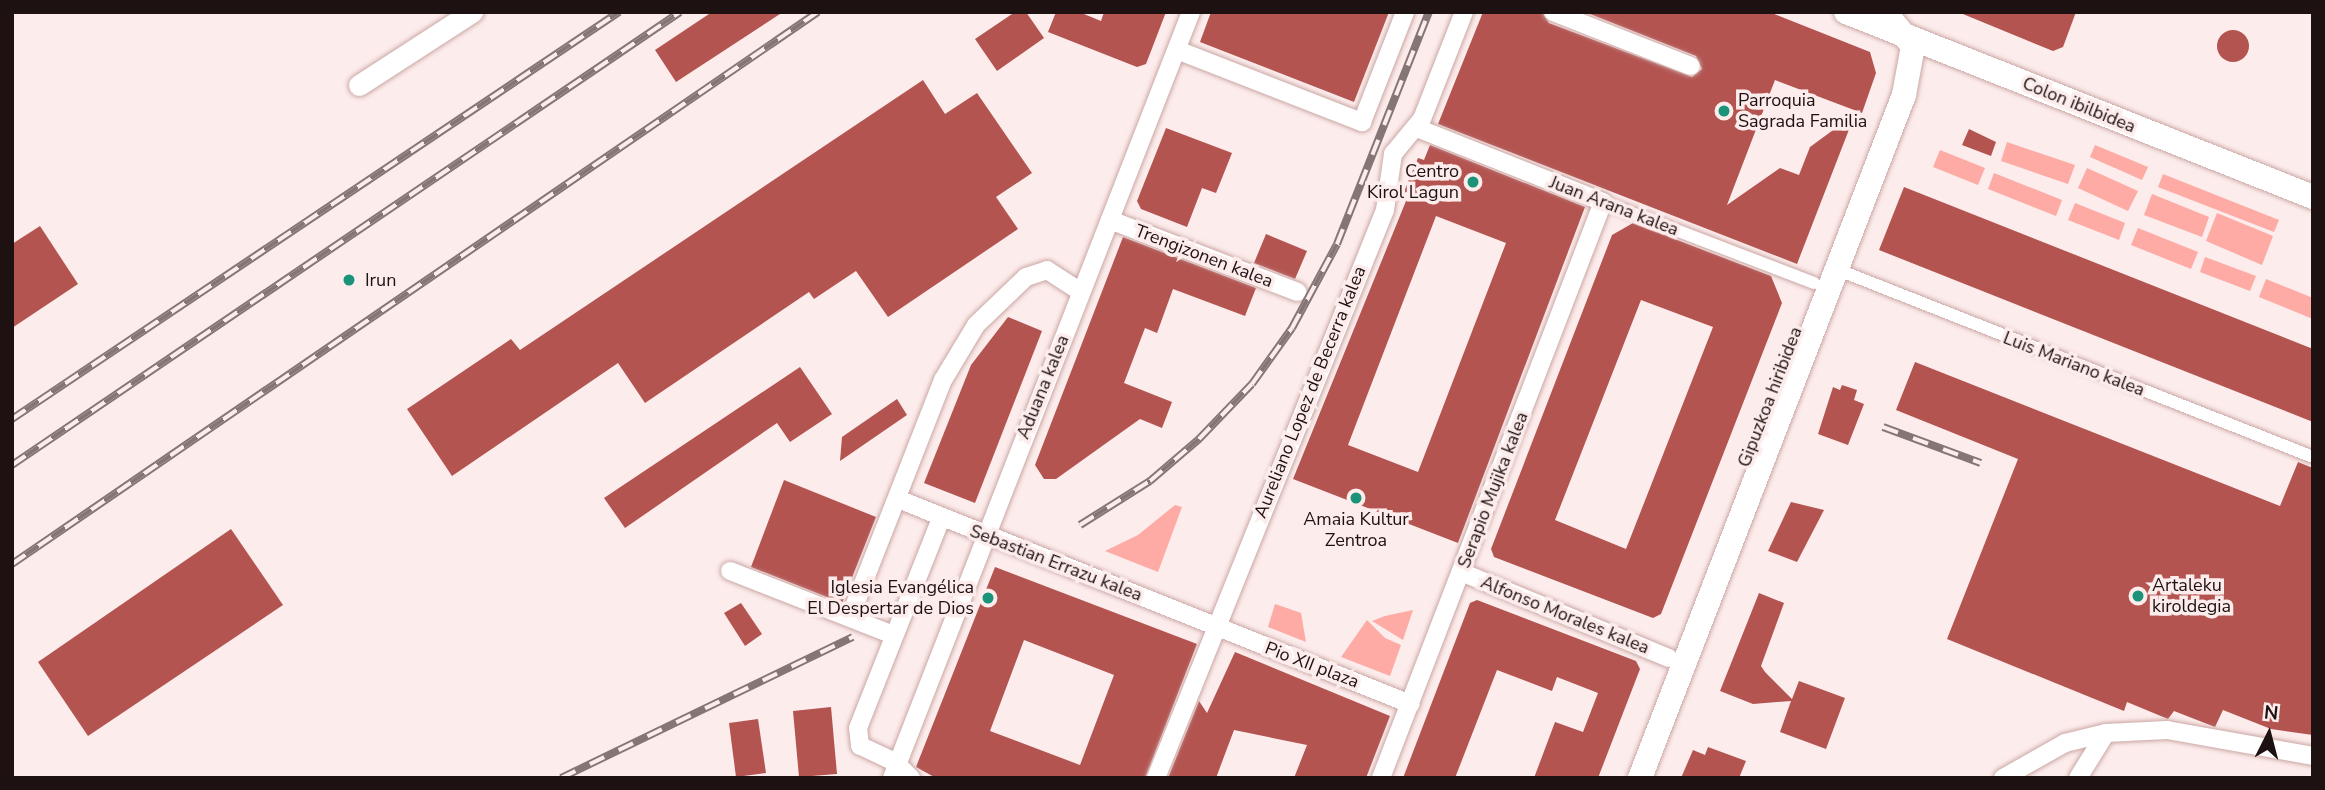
<!DOCTYPE html>
<meta charset="utf-8">
<style>
body{margin:0}
#map{position:relative;width:2325px;height:790px;overflow:hidden;background:#fceceb;font-family:"Nunito Sans",sans-serif}
div>[style]{position:absolute}
.green>*{inset:0;background:#feaaa5}
.building>*{inset:0;background:#b35451}
.round{border-radius:50%}
.roads{filter:drop-shadow(0 0 2px #caa7a4) drop-shadow(0 0 2px #caa7a4)}
.pedestrian>*{height:12px;margin:-6px;padding:0 6px;transform-origin:6px;border-radius:6px;background:#fff}
.minor>*{height:18px;margin:-9px;padding:0 9px;transform-origin:9px;border-radius:9px;background:#fff}
.tertiary>*{height:21px;margin:-10.5px;padding:0 10.5px;transform-origin:10.5px;border-radius:10.5px;background:#fff}
.secondary>*{height:24px;margin:-12px;padding:0 12px;transform-origin:12px;border-radius:12px;background:#fff}
.rail>*{height:8px;margin-top:-4px;transform-origin:0;background:repeating-linear-gradient(90deg,#fceceb 0 16px,#847675 0 32px);box-sizing:border-box;border-block:2px solid #847675}
.dots>*{width:19px;height:19px;translate:-50% -50%;box-sizing:border-box;border:4px solid #fceceb;border-radius:50%}
span{translate:-50% -50%;white-space:nowrap;text-align:center;line-height:1.15;-webkit-text-stroke:7px #fceceb;paint-order:stroke}
.poi-label{font-size:18px;color:#1e1111}
.left{translate:0 -50%;text-align:left}
.right{translate:-100% -50%;text-align:right}
.street-label{font-size:18px;color:#1e1111}
.frame{position:absolute;inset:0;border:14px solid #1e1111;pointer-events:none}
.north{position:absolute;left:2234px;top:699px;width:70px;height:70px;-webkit-text-stroke:5px #fceceb;paint-order:stroke;rotate:6deg;font-size:19px;font-weight:700;line-height:28px;text-align:center;color:#1e1111}
.north::after{content:'';display:block;margin:auto;width:24px;height:32px;background:#1e1111;clip-path:polygon(50% 0,100% 100%,50% 72%,0 100%)}
</style>
<div id="map">
<div class="green">
<div style="clip-path:polygon(2007px 142px,2075px 165px,2068px 184px,2001px 161px)"></div>
<div style="clip-path:polygon(2095px 145px,2148px 167px,2142px 180px,2090px 157px)"></div>
<div style="clip-path:polygon(1940px 150px,1985px 168px,1978px 185px,1933px 167px)"></div>
<div style="clip-path:polygon(2087px 168px,2138px 191px,2128px 211px,2078px 188px)"></div>
<div style="clip-path:polygon(1994px 173px,2062px 200px,2056px 216px,1988px 189px)"></div>
<div style="clip-path:polygon(2163px 174px,2279px 220px,2274px 232px,2158px 187px)"></div>
<div style="clip-path:polygon(2152px 194px,2209px 217px,2202px 237px,2144px 215px)"></div>
<div style="clip-path:polygon(2075px 203px,2125px 223px,2119px 240px,2068px 220px)"></div>
<div style="clip-path:polygon(2217px 213px,2273px 236px,2262px 265px,2206px 241px)"></div>
<div style="clip-path:polygon(2138px 228px,2198px 252px,2191px 269px,2131px 245px)"></div>
<div style="clip-path:polygon(2205px 257px,2256px 276px,2250px 291px,2200px 272px)"></div>
<div style="clip-path:polygon(2266px 279px,2313px 298px,2313px 319px,2259px 297px)"></div>
<div style="clip-path:polygon(1175px 505px,1182px 507px,1158px 572px,1105px 551px,1138px 535px)"></div>
<div style="clip-path:polygon(1275px 604px,1301px 613px,1306px 642px,1268px 627px)"></div>
<div style="clip-path:polygon(1413px 610px,1403px 640px,1372px 621px,1385px 616px)"></div>
<div style="clip-path:polygon(1367px 620px,1385px 638px,1401px 645px,1390px 676px,1341px 657px)"></div>
</div>
<div class="building">
<div style="clip-path:polygon(712px 12px,783px 12px,676px 82px,655px 50px)"></div>
<div style="clip-path:polygon(1015px 12px,1026px 12px,1044px 38px,997px 71px,975px 39px)"></div>
<div style="clip-path:polygon(1056px 12px,1079px 12px,1101px 21px,1104px 12px,1166px 12px,1146px 64px,1137px 67px,1048px 32px)"></div>
<div style="clip-path:polygon(1211px 12px,1389px 12px,1354px 102px,1200px 42px)"></div>
<div style="clip-path:polygon(1483px 12px,1542px 12px,1549px 23px,1692px 77px,1702px 69px,1696px 56px,1585px 12px,1769px 12px,1870px 52px,1876px 73px,1862px 113px,1775px 80px,1727px 205px,1780px 168px,1799px 175px,1810px 147px,1855px 114px,1797px 264px,1438px 124px)"></div>
<div style="clip-path:polygon(1958px 12px,2076px 12px,2063px 47px,2053px 51px)"></div>
<div class="round" style="left:2217px;top:30px;width:32px;height:32px"></div>
<div style="clip-path:polygon(923px 80px,945px 114px,977px 93px,1032px 173px,996px 197px,1018px 229px,888px 317px,856px 271px,814px 299px,809px 292px,645px 403px,618px 363px,452px 476px,407px 409px,511px 339px,520px 350px)"></div>
<div style="clip-path:polygon(1166px 128px,1232px 153px,1216px 193px,1202px 188px,1187px 227px,1141px 209px,1137px 201px)"></div>
<div style="clip-path:polygon(1969px 129px,1996px 142px,1991px 156px,1962px 145px)"></div>
<div style="clip-path:polygon(evenodd,1430px 145px,1585px 207px,1458px 543px,1293px 479px,1406px 201px,1401px 199px,1418px 158px,1424px 160px,1430px 145px,1436px 216px,1506px 243px,1418px 472px,1348px 445px,1436px 216px)"></div>
<div style="clip-path:polygon(1904px 187px,2313px 349px,2313px 422px,1879px 250px)"></div>
<div style="clip-path:polygon(evenodd,1633px 223px,1771px 276px,1782px 303px,1661px 614px,1653px 618px,1494px 557px,1491px 549px,1612px 235px,1633px 223px,1641px 300px,1713px 327px,1626px 549px,1555px 520px,1641px 300px)"></div>
<div style="clip-path:polygon(40px 226px,78px 284px,12px 328px,12px 244px)"></div>
<div style="clip-path:polygon(1266px 234px,1307px 251px,1295px 279px,1254px 263px)"></div>
<div style="clip-path:polygon(1123px 237px,1256px 288px,1245px 316px,1173px 289px,1157px 333px,1145px 328px,1124px 383px,1172px 402px,1162px 428px,1140px 419px,1056px 479px,1044px 479px,1035px 465px)"></div>
<div style="clip-path:polygon(1008px 317px,1042px 331px,975px 503px,924px 483px,971px 365px)"></div>
<div style="clip-path:polygon(1915px 362px,2280px 506px,2298px 462px,2313px 468px,2313px 735px,2271px 729px,2223px 710px,2215px 727px,2174px 711px,2168px 719px,2127px 702px,2124px 711px,1947px 639px,2018px 459px,1896px 410px)"></div>
<div style="clip-path:polygon(800px 367px,832px 414px,790px 442px,777px 423px,625px 528px,604px 498px)"></div>
<div style="clip-path:polygon(1842px 385px,1857px 390px,1854px 400px,1864px 404px,1848px 445px,1818px 434px,1833px 387px,1840px 390px)"></div>
<div style="clip-path:polygon(897px 399px,907px 415px,840px 461px,842px 437px)"></div>
<div style="clip-path:polygon(784px 480px,876px 517px,842px 603px,751px 567px)"></div>
<div style="clip-path:polygon(1791px 502px,1824px 510px,1797px 562px,1768px 551px)"></div>
<div style="clip-path:polygon(231px 529px,283px 605px,88px 736px,38px 662px)"></div>
<div style="clip-path:polygon(evenodd,995px 567px,1197px 644px,1145px 778px,936px 778px,916px 767px,995px 567px,1024px 640px,1114px 675px,1080px 765px,990px 731px,1024px 640px)"></div>
<div style="clip-path:polygon(1759px 593px,1784px 603px,1761px 666px,1765px 672px,1792px 699px,1799px 681px,1845px 698px,1826px 749px,1780px 732px,1791px 701px,1753px 704px,1720px 691px)"></div>
<div style="clip-path:polygon(1477px 600px,1636px 661px,1640px 669px,1598px 778px,1534px 778px,1555px 722px,1583px 732px,1598px 693px,1557px 677px,1552px 691px,1497px 670px,1455px 778px,1403px 778px,1470px 603px)"></div>
<div style="clip-path:polygon(741px 603px,762px 634px,745px 646px,724px 613px)"></div>
<div style="clip-path:polygon(1235px 652px,1390px 716px,1366px 778px,1294px 778px,1307px 745px,1234px 730px,1216px 778px,1168px 778px,1199px 701px,1207px 713px)"></div>
<div style="clip-path:polygon(831px 707px,837px 774px,799px 777px,793px 711px)"></div>
<div style="clip-path:polygon(758px 719px,766px 773px,736px 777px,729px 723px)"></div>
<div style="clip-path:polygon(1708px 747px,1746px 761px,1739px 778px,1681px 778px,1693px 750px,1705px 755px)"></div>
</div>
<div class="roads">
<div class="pedestrian">
<div style="left:1603px;top:202px;width:226px;rotate:21deg"></div>
<div style="left:1836px;top:269px;width:513px;rotate:21.51deg"></div>
</div>
<div class="minor">
<div style="left:1553px;top:12px;width:148px;rotate:21.4deg"></div>
<div style="left:1177px;top:50px;width:199px;rotate:21.3deg"></div>
<div style="left:1362px;top:122px;width:118px;rotate:-68.6deg"></div>
<div style="left:1110px;top:220px;width:201px;rotate:21deg"></div>
<div style="left:898px;top:499px;width:552px;rotate:21.82deg"></div>
<div style="left:730px;top:571px;width:175px;rotate:21.4deg"></div>
<div style="left:1461px;top:572px;width:225px;rotate:22.5deg"></div>
<div style="left:850px;top:617px;width:255px;rotate:-68.6deg"></div>
<div style="left:943px;top:380px;width:64px;rotate:-59deg"></div>
<div style="left:976px;top:325px;width:69px;rotate:-43.8deg"></div>
<div style="left:1026px;top:277px;width:22px;rotate:-18deg"></div>
<div style="left:1047px;top:270px;width:40px;rotate:32.9deg"></div>
<div style="left:892px;top:778px;width:822px;rotate:-68.68deg"></div>
<div style="left:911px;top:778px;width:23px;rotate:-135deg"></div>
<div style="left:895px;top:762px;width:38px;rotate:-155deg"></div>
<div style="left:860px;top:746px;width:18px;rotate:-96deg"></div>
<div style="left:858px;top:728px;width:226px;rotate:-68.4deg"></div>
<div style="left:1156px;top:778px;width:612px;rotate:-68.04deg"></div>
<div style="left:1385px;top:210px;width:57px;rotate:-81.9deg"></div>
<div style="left:1393px;top:154px;width:45px;rotate:-50.4deg"></div>
<div style="left:1422px;top:119px;width:115px;rotate:-68.6deg"></div>
<div style="left:1381px;top:778px;width:617px;rotate:-68.92deg"></div>
<div style="left:1603px;top:202px;width:202px;rotate:-158.3deg"></div>
<div style="left:2003px;top:778px;width:71px;rotate:-29.4deg"></div>
<div style="left:2065px;top:743px;width:42px;rotate:-13.7deg"></div>
<div style="left:2106px;top:733px;width:61px;rotate:-2.8deg"></div>
<div style="left:2167px;top:730px;width:148px;rotate:10.1deg"></div>
<div style="left:2078px;top:778px;width:53px;rotate:-58.1deg"></div>
</div>
<div class="tertiary">
<div style="left:359px;top:85px;width:135px;rotate:-32.9deg"></div>
</div>
<div class="secondary">
<div style="left:1846px;top:12px;width:502px;rotate:21.61deg"></div>
<div style="left:1640px;top:778px;width:732px;rotate:-68.87deg"></div>
<div style="left:1904px;top:95px;width:50px;rotate:-79.6deg"></div>
<div style="left:1913px;top:46px;width:33px;rotate:-130deg"></div>
</div>
</div>
<div class="rail">
<div style="left:12px;top:419px;width:731px;rotate:-33.84deg"></div>
<div style="left:1883px;top:427px;width:104px;rotate:20.2deg"></div>
<div style="left:12px;top:465px;width:807px;rotate:-34.14deg"></div>
<div style="left:1080px;top:525px;width:83px;rotate:-32.2deg"></div>
<div style="left:1150px;top:481px;width:65px;rotate:-40.6deg"></div>
<div style="left:1199px;top:439px;width:76px;rotate:-46.1deg"></div>
<div style="left:1252px;top:384px;width:69px;rotate:-54.5deg"></div>
<div style="left:1292px;top:328px;width:95px;rotate:-61.8deg"></div>
<div style="left:1337px;top:244px;width:250px;rotate:-68.4deg"></div>
<div style="left:12px;top:564px;width:977px;rotate:-34.41deg"></div>
<div style="left:561px;top:778px;width:324px;rotate:-25.8deg"></div>
</div>
<div class="dots">
<div style="left:1724px;top:111px;background:#1a9379"></div>
<div style="left:1473px;top:182px;background:#1a9379"></div>
<div style="left:349px;top:280px;background:#1a9379"></div>
<div style="left:1356px;top:498px;background:#1a9379"></div>
<div style="left:2138px;top:596px;background:#1a9379"></div>
<div style="left:988px;top:598px;background:#1a9379"></div>
</div>
<div class="poi-label">
<span class="left" style="left:1738px;top:111px">Parroquia<br>Sagrada Familia</span>
<span class="right" style="left:1459px;top:182px">Centro<br>Kirol Lagun</span>
<span class="left" style="left:365px;top:280px">Irun</span>
<span style="left:1356px;top:530px">Amaia Kultur<br>Zentroa</span>
<span class="left" style="left:2152px;top:596px">Artaleku<br>kiroldegia</span>
<span class="right" style="left:974px;top:598px">Iglesia Evangélica<br>El Despertar de Dios</span>
</div>
<div class="street-label">
<span style="left:2079px;top:105px;rotate:22deg">Colon ibilbidea</span>
<span style="left:1614px;top:206px;rotate:21deg">Juan Arana kalea</span>
<span style="left:1204px;top:256px;rotate:21deg">Trengizonen kalea</span>
<span style="left:2074px;top:364px;rotate:21deg">Luis Mariano kalea</span>
<span style="left:1043px;top:387px;rotate:-68deg">Aduana kalea</span>
<span style="left:1310px;top:392px;rotate:-68deg">Aureliano Lopez de Becerra kalea</span>
<span style="left:1770px;top:397px;rotate:-69deg">Gipuzkoa hiribidea</span>
<span style="left:1493px;top:490px;rotate:-69deg">Serapio Mujika kalea</span>
<span style="left:1056px;top:563px;rotate:21deg">Sebastian Errazu kalea</span>
<span style="left:1565px;top:615px;rotate:22deg">Alfonso Morales kalea</span>
<span style="left:1312px;top:665px;rotate:21deg">Pio XII plaza</span>
</div>
<div class="frame"></div>
<div class="north">N</div>
</div>
